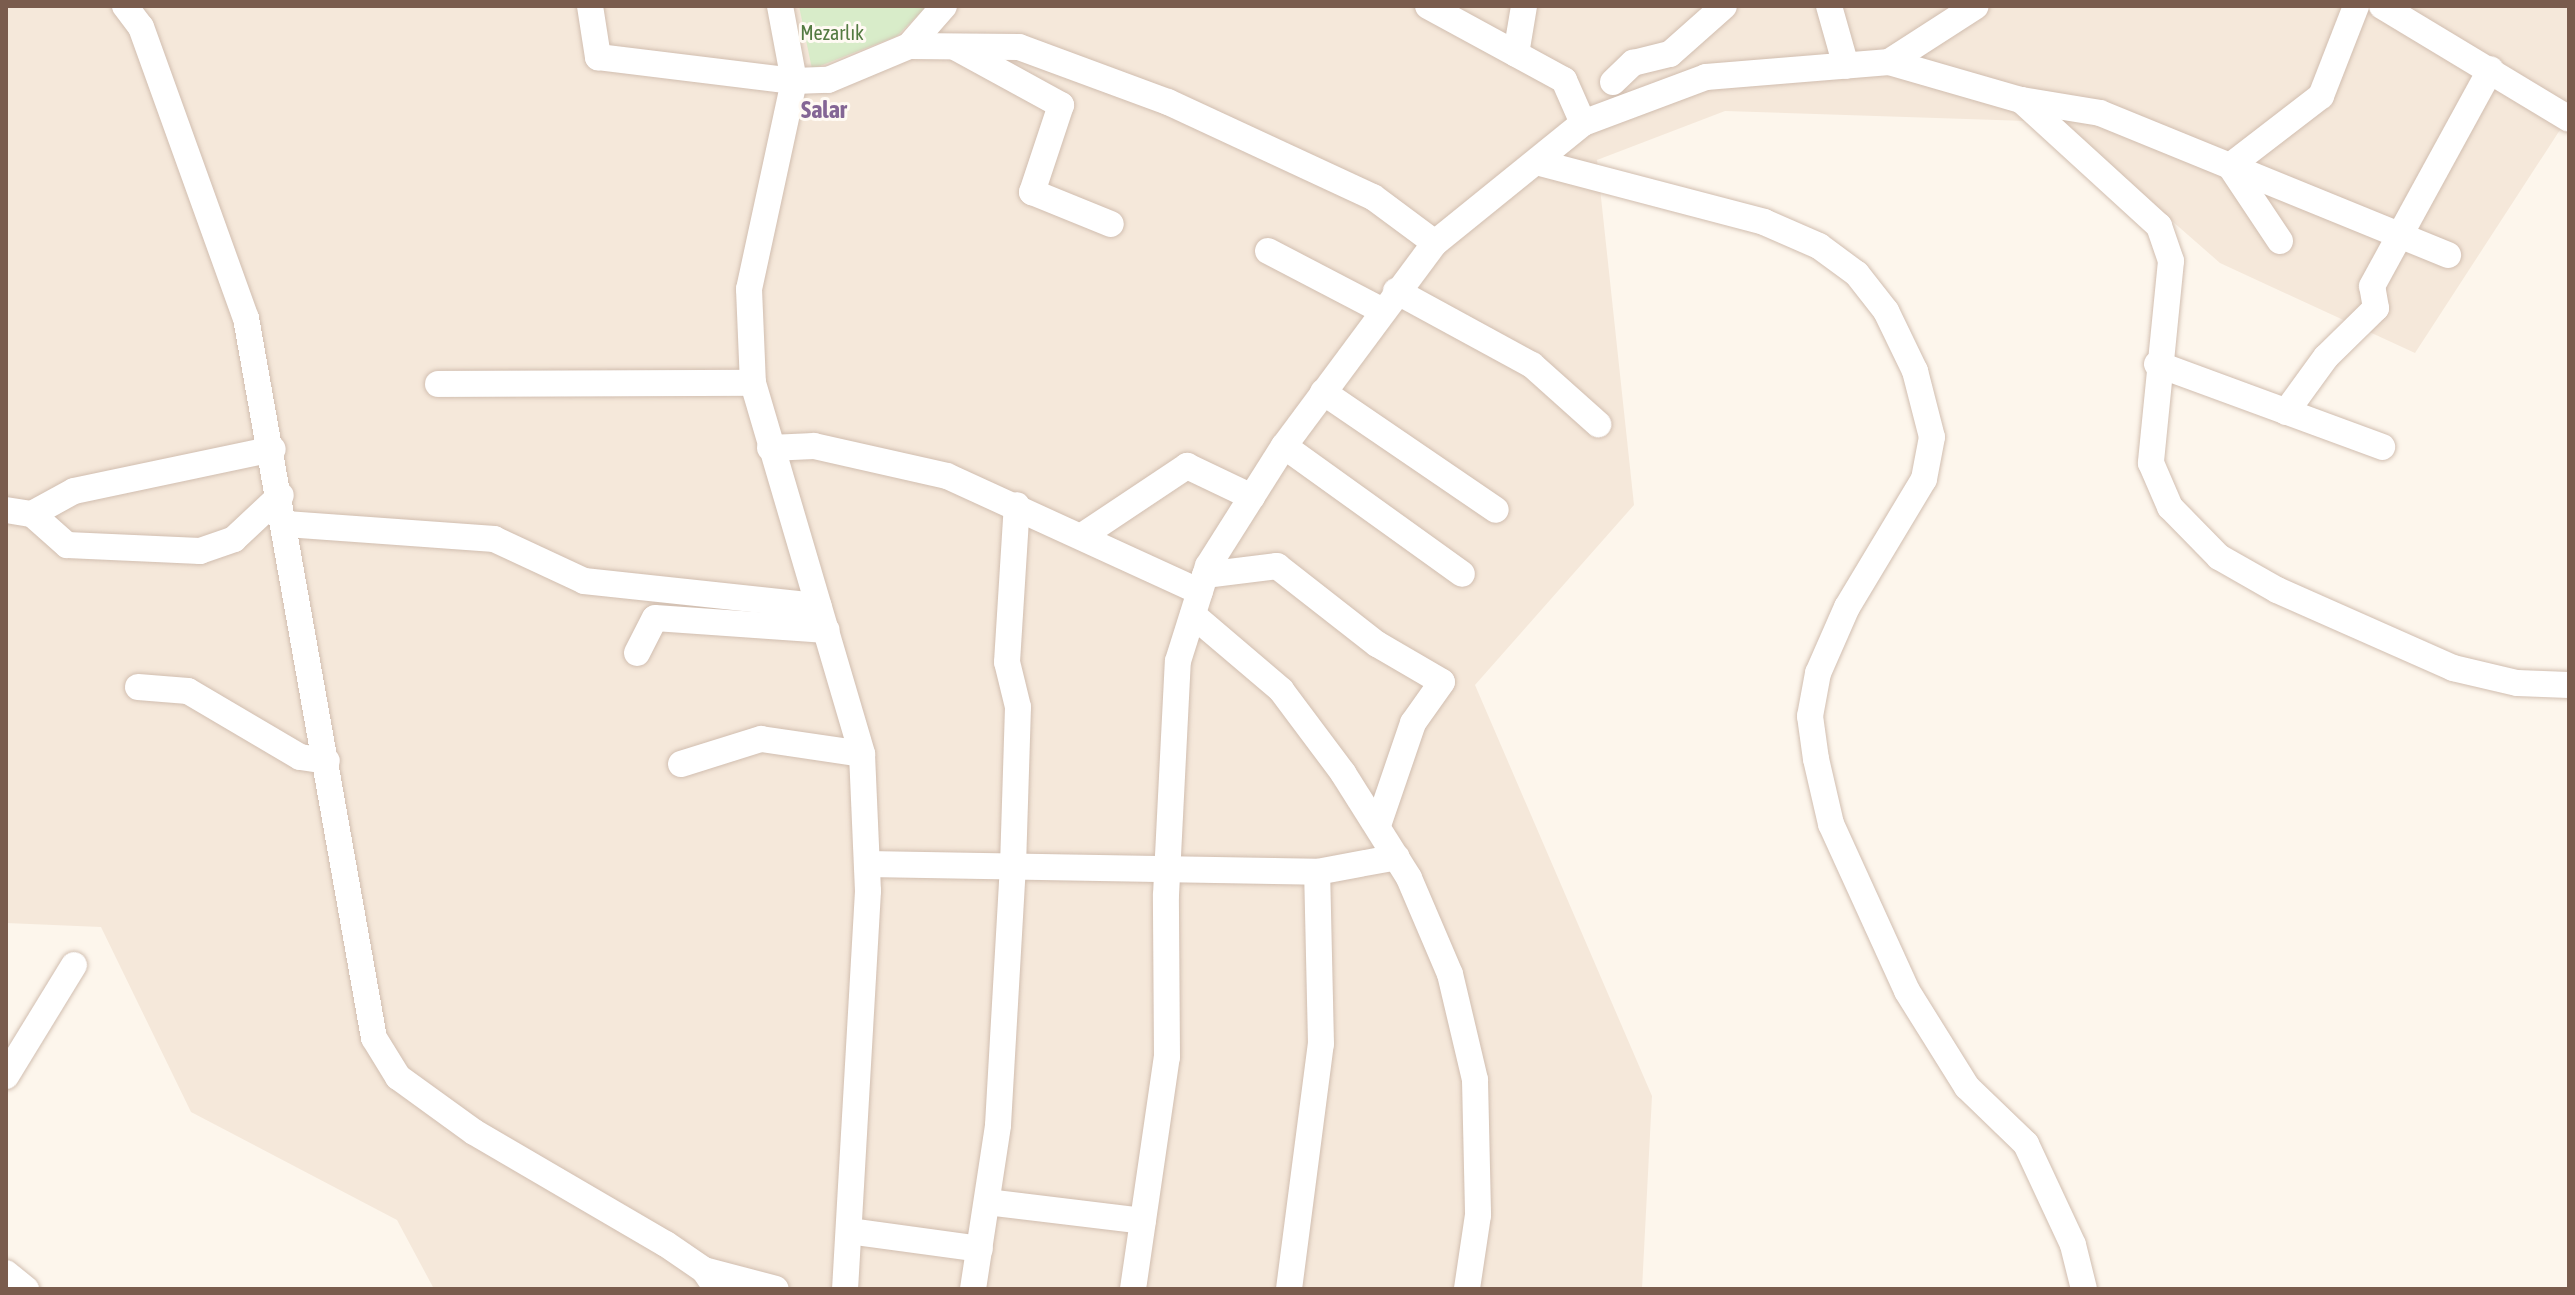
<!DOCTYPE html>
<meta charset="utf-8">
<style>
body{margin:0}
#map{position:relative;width:2575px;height:1295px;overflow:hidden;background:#fdf6ec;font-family:"Asap Condensed",sans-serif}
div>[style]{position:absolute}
.residential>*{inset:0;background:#f5e8da}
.green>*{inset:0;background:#d8ecc9}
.roads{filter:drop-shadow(0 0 2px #d1beb0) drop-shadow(0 0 2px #d1beb0)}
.minor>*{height:26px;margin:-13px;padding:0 13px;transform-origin:13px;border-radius:13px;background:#fff}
span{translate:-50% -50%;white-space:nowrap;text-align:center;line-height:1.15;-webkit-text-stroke:6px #fffaf3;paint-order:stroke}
.park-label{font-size:20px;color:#537a41}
.quarter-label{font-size:24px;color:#846695;font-weight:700}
.frame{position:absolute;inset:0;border:8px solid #7a5c4d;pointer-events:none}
</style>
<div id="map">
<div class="residential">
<div style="clip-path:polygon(6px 6px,2569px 6px,2569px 116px,2415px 353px,2220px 263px,2059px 122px,1725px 111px,1597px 160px,1634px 505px,1475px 685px,1652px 1096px,1642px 1289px,434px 1289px,397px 1220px,191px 1112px,101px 927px,6px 923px)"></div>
</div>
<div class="green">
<div style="clip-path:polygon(799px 6px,927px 6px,897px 36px,812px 69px)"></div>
</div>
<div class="roads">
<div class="minor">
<div style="left:125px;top:6px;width:26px;rotate:53deg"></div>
<div style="left:141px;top:27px;width:309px;rotate:70.2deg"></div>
<div style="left:246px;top:318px;width:731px;rotate:79.92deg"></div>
<div style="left:374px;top:1038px;width:46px;rotate:58.4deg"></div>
<div style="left:398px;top:1077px;width:94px;rotate:35.9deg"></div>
<div style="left:474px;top:1132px;width:222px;rotate:30.3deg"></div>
<div style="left:666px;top:1244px;width:46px;rotate:34.4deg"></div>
<div style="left:704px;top:1270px;width:23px;rotate:56deg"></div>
<div style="left:590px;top:6px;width:52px;rotate:81.1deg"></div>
<div style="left:598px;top:57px;width:197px;rotate:7deg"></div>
<div style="left:794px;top:81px;width:34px;rotate:-2deg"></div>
<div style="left:828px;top:80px;width:88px;rotate:-22.8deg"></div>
<div style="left:909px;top:46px;width:53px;rotate:-48.8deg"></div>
<div style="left:780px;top:6px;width:76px;rotate:79.4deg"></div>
<div style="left:794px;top:81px;width:213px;rotate:102.2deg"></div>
<div style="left:749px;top:289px;width:94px;rotate:87.6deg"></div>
<div style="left:753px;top:383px;width:387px;rotate:73.6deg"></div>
<div style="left:862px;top:754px;width:137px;rotate:87.5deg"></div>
<div style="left:868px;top:891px;width:399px;rotate:93.3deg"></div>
<div style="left:1428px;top:6px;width:155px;rotate:28.6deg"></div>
<div style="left:1564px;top:80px;width:47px;rotate:66.2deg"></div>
<div style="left:1829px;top:6px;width:62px;rotate:74.2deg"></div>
<div style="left:2382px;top:6px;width:218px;rotate:31.1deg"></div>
<div style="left:909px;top:46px;width:110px;rotate:0.5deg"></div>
<div style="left:1019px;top:47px;width:159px;rotate:20.3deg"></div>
<div style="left:1168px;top:102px;width:226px;rotate:24.9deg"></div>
<div style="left:1373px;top:197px;width:77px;rotate:36.6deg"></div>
<div style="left:955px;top:47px;width:121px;rotate:28.7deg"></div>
<div style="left:1061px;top:105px;width:92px;rotate:108.4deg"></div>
<div style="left:1032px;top:192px;width:85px;rotate:22.1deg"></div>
<div style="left:1516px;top:54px;width:49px;rotate:-80.5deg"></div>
<div style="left:1889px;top:62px;width:103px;rotate:-32.8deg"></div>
<div style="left:1613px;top:82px;width:28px;rotate:-44deg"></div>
<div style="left:1633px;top:63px;width:38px;rotate:-14deg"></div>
<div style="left:1670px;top:54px;width:72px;rotate:-41.6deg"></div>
<div style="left:2021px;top:100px;width:80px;rotate:9.3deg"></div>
<div style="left:2100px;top:113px;width:376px;rotate:22.2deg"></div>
<div style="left:1536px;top:162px;width:236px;rotate:14.7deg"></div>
<div style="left:1764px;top:222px;width:60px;rotate:23.6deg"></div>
<div style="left:1819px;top:246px;width:47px;rotate:36.4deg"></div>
<div style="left:1857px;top:274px;width:47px;rotate:51.9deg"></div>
<div style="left:1886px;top:311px;width:67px;rotate:64.2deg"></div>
<div style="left:1915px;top:371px;width:68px;rotate:75.6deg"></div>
<div style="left:1932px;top:437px;width:43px;rotate:100.8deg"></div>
<div style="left:1924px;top:479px;width:149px;rotate:121deg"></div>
<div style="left:1847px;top:607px;width:72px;rotate:113.7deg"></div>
<div style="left:1818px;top:673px;width:44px;rotate:100.5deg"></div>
<div style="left:1810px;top:716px;width:43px;rotate:82.1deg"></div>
<div style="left:1816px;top:759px;width:67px;rotate:77deg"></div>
<div style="left:1831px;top:824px;width:183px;rotate:65.5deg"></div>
<div style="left:1907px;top:991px;width:113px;rotate:58deg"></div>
<div style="left:1967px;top:1087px;width:82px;rotate:44deg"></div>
<div style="left:2026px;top:1144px;width:111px;rotate:65deg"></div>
<div style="left:2073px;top:1245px;width:45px;rotate:76deg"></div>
<div style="left:2280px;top:241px;width:90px;rotate:-123.7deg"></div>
<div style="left:2230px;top:166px;width:115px;rotate:-37.6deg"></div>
<div style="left:2321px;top:96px;width:97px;rotate:-68.7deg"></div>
<div style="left:1268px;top:251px;width:127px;rotate:27.6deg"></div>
<div style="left:1396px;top:291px;width:155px;rotate:28.6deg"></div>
<div style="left:1532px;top:365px;width:89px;rotate:41.8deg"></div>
<div style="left:2157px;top:364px;width:240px;rotate:20.2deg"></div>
<div style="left:438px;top:384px;width:315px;rotate:-0.2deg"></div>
<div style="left:1323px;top:392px;width:209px;rotate:34.3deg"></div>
<div style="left:2286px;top:412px;width:68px;rotate:-54deg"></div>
<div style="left:2326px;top:357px;width:70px;rotate:-44.4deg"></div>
<div style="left:2376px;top:308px;width:22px;rotate:-100deg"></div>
<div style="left:2372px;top:286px;width:247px;rotate:-61.3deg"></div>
<div style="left:1284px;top:446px;width:219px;rotate:35.7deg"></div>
<div style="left:770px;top:448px;width:44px;rotate:-2.6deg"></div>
<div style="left:814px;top:446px;width:136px;rotate:12.7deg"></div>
<div style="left:947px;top:476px;width:278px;rotate:24.6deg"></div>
<div style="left:6px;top:510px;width:26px;rotate:9deg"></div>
<div style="left:32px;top:514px;width:48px;rotate:-28.7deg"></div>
<div style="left:74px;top:491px;width:203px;rotate:-11.9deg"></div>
<div style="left:32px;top:514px;width:47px;rotate:41.5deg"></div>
<div style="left:67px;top:545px;width:133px;rotate:2.6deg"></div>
<div style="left:200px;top:551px;width:36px;rotate:-19deg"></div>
<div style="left:234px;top:539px;width:64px;rotate:-43.1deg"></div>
<div style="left:286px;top:524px;width:209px;rotate:4.1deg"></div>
<div style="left:494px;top:539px;width:99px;rotate:25deg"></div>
<div style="left:584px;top:581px;width:236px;rotate:6.1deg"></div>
<div style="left:1085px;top:534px;width:123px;rotate:-33.7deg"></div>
<div style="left:1187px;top:466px;width:72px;rotate:25.5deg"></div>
<div style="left:1205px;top:575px;width:73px;rotate:-7.1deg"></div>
<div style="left:1277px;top:566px;width:127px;rotate:38deg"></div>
<div style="left:1377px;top:644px;width:75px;rotate:30.3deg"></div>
<div style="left:1442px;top:682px;width:50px;rotate:125.3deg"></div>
<div style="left:1413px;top:723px;width:108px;rotate:108.9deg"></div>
<div style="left:1193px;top:615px;width:116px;rotate:40.4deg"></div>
<div style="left:1281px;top:690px;width:104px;rotate:53.2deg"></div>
<div style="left:1343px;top:773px;width:124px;rotate:57.8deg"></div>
<div style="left:1409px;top:878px;width:104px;rotate:66.9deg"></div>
<div style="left:1450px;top:974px;width:109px;rotate:76.7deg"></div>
<div style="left:1475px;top:1080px;width:135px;rotate:88.7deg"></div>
<div style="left:1478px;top:1215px;width:75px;rotate:98.5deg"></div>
<div style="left:637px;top:653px;width:39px;rotate:-63deg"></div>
<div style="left:655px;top:618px;width:172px;rotate:4deg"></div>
<div style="left:138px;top:687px;width:50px;rotate:4.6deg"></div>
<div style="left:188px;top:691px;width:130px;rotate:30.5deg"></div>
<div style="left:300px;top:757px;width:27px;rotate:8deg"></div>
<div style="left:681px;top:764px;width:84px;rotate:-17.4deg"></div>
<div style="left:761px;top:739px;width:102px;rotate:8.4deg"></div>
<div style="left:867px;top:864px;width:450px;rotate:1deg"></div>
<div style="left:1317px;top:872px;width:81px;rotate:-10.6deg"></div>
<div style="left:6px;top:1076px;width:130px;rotate:-58.5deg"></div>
<div style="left:987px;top:1202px;width:157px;rotate:6.9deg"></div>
<div style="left:849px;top:1231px;width:132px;rotate:7.8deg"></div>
<div style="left:704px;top:1270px;width:74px;rotate:14.8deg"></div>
<div style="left:6px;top:1273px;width:26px;rotate:39deg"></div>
<div style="left:973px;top:1289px;width:166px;rotate:-81.3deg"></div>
<div style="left:998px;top:1125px;width:259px;rotate:-86.7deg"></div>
<div style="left:1013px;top:866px;width:159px;rotate:-88.2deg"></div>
<div style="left:1018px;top:707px;width:46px;rotate:-103.7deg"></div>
<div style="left:1007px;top:662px;width:157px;rotate:-86.4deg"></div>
<div style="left:1133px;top:1289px;width:234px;rotate:-81.7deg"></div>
<div style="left:1167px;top:1057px;width:162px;rotate:-90.4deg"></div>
<div style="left:1166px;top:895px;width:234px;rotate:-87.1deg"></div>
<div style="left:1178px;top:661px;width:100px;rotate:-72.5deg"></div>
<div style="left:1208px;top:566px;width:142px;rotate:-57.7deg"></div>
<div style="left:1284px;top:446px;width:253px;rotate:-53.4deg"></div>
<div style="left:1435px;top:243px;width:191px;rotate:-39deg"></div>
<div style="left:1583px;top:123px;width:131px;rotate:-20.5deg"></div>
<div style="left:1706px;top:77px;width:184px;rotate:-4.7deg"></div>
<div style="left:1889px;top:62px;width:137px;rotate:16.1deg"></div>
<div style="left:2021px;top:100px;width:187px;rotate:42.4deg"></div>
<div style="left:2159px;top:226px;width:37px;rotate:71deg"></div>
<div style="left:2171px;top:261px;width:203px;rotate:95.7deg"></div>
<div style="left:2151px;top:463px;width:48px;rotate:66.6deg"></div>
<div style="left:2170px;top:507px;width:70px;rotate:45.6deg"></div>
<div style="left:2219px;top:557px;width:67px;rotate:29.6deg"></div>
<div style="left:2277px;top:590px;width:193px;rotate:23.9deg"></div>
<div style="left:2453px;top:668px;width:66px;rotate:13.2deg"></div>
<div style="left:2517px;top:683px;width:52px;rotate:2.2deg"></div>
<div style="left:1289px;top:1289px;width:247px;rotate:-82.6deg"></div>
<div style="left:1321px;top:1044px;width:172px;rotate:-91.3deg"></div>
</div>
</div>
<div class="park-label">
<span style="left:832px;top:32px">Mezarlık</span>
</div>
<div class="quarter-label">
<span style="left:824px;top:110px">Salar</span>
</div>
<div class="frame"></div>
</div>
